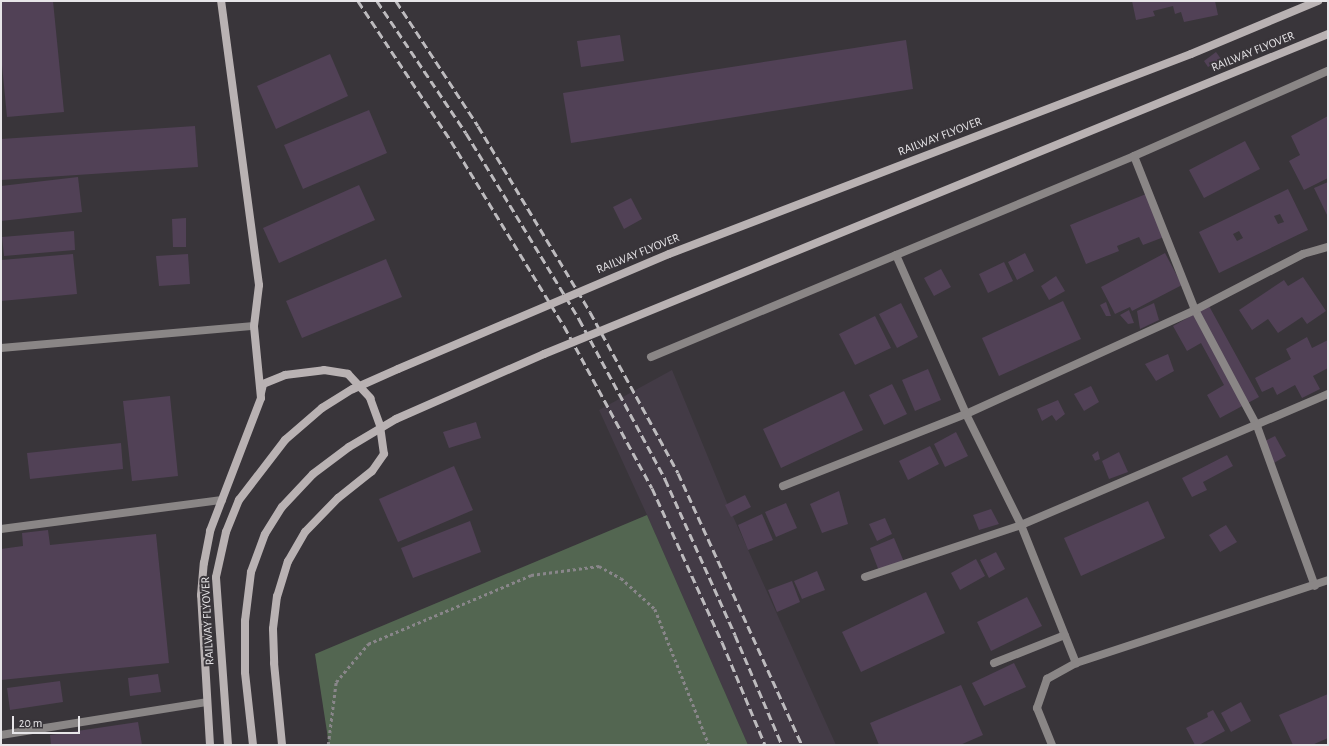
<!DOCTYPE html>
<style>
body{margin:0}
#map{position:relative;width:1329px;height:746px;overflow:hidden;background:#39353a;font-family:"Alegreya Sans",sans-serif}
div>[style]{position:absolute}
.built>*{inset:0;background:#433b46}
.green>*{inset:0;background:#536651}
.building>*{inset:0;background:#514156}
.path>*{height:2.5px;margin-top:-1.25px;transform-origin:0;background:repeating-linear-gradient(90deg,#89868a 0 3px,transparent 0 6px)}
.street>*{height:8px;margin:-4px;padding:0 4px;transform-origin:4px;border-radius:4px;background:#8a8686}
.secondary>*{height:8px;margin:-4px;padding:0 4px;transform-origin:4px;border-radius:4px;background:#b9b2b3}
.rail>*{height:3px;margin-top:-1.5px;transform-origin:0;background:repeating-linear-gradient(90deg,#bdbbbe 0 8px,transparent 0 12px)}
.secondary-bridge>*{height:8px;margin:-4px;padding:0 4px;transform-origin:4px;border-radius:4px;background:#b9b2b3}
span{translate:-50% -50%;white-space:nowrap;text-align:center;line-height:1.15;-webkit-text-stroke:4px #39353a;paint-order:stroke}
.street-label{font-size:12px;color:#e7e5e8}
.frame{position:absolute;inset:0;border:2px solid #e7e5e8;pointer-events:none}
.scale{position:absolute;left:12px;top:716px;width:68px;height:18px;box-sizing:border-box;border:2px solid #e7e5e8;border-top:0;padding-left:5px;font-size:12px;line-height:14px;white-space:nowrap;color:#e7e5e8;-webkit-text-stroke:3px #39353a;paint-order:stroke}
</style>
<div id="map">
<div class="built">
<div style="clip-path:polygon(672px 370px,727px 503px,836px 745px,748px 745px,647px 515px,599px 410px)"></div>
</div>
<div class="green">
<div style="clip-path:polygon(647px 515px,748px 745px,329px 745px,315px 654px)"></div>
</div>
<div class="building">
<div style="clip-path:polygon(1px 1px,53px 1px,64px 112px,7px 117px,1px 55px)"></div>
<div style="clip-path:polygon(1132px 1px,1215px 1px,1218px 15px,1184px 22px,1181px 12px,1175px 14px,1173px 6px,1153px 11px,1155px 16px,1136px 20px)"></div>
<div style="clip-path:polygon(620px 35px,624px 61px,581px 67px,577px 41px)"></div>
<div style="clip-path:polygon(906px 40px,913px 89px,571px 143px,563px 93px)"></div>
<div style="clip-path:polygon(1216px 52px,1221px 59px,1208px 67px,1204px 61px)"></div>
<div style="clip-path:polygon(330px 54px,348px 96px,276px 129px,257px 86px)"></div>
<div style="clip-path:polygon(369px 110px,387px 153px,303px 189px,284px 145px)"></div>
<div style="clip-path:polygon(1328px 116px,1328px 178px,1304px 190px,1289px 161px,1300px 155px,1291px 136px)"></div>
<div style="clip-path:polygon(195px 126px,198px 167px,1px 180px,1px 139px)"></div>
<div style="clip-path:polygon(1245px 141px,1260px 169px,1204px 198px,1189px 170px)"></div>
<div style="clip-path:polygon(78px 177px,82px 212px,1px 221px,1px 186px)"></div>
<div style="clip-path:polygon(1328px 182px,1328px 217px,1314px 188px)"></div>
<div style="clip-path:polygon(359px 185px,375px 220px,279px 263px,263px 228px)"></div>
<div style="clip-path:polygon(evenodd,1288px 189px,1308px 230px,1219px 273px,1199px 232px,1288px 189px,1280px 214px,1284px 222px,1278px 224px,1274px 216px,1280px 214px,1288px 189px,1239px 231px,1243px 238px,1237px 241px,1233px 234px,1239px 231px)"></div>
<div style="clip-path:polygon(1146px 194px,1164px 237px,1143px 245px,1139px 237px,1117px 246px,1119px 251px,1086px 264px,1070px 225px)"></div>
<div style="clip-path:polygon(631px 198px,642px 219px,624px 229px,613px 207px)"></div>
<div style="clip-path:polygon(186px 218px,186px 247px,173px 247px,172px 219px)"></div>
<div style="clip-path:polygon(74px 231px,75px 250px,4px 256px,2px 237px)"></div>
<div style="clip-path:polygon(1025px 253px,1034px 271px,1017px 280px,1008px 262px)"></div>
<div style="clip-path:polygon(1165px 253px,1182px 285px,1132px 311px,1130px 307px,1115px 314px,1101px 287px)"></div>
<div style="clip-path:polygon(73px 254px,77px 294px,1px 301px,1px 260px)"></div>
<div style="clip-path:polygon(188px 254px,190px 284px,159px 286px,156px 256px)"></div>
<div style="clip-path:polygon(386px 259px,402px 297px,302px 338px,286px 301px)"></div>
<div style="clip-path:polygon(1004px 262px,1013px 281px,988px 293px,979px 274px)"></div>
<div style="clip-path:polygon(941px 269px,951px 287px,934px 296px,924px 278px)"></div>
<div style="clip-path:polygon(1056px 276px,1065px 291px,1049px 300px,1041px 286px)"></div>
<div style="clip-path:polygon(1303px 277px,1326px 311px,1307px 324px,1302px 317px,1278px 333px,1268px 319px,1252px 330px,1239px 310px,1284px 280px,1288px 286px)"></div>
<div style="clip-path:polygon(1063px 301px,1081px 339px,999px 376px,982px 338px)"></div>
<div style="clip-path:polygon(1106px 302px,1111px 316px,1106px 316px,1100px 305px)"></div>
<div style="clip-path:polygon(901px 303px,918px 337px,897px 348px,879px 314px)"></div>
<div style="clip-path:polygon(1154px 303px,1159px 320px,1140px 329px,1137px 311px)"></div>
<div style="clip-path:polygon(1209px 306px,1259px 397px,1220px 418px,1207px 395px,1224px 385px,1201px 343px,1187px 351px,1173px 326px)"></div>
<div style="clip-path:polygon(1129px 310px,1134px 323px,1128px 324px,1120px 315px)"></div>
<div style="clip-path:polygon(875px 316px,891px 348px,855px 365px,839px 334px)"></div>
<div style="clip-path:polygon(1307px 337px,1312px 348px,1328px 340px,1328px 368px,1313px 376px,1320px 389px,1302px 398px,1295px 385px,1277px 395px,1273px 387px,1262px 392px,1255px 378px,1291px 359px,1286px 349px)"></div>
<div style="clip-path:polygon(1168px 354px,1174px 371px,1156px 381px,1145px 364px)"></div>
<div style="clip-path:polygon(928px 369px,941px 400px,915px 411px,902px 380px)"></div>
<div style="clip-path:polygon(892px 384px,907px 414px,884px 425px,869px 395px)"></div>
<div style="clip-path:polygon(1091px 386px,1099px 402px,1084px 411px,1074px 394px)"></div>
<div style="clip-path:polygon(844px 391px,863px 430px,781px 468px,763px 429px)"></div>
<div style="clip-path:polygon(170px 396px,178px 476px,132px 481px,123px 401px)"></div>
<div style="clip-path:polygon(1058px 400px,1065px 414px,1056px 421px,1052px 415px,1042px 421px,1037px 409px)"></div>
<div style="clip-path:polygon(476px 422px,481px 438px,449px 448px,443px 432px)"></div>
<div style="clip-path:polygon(956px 432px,968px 456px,945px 467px,934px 444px)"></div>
<div style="clip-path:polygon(1275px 436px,1286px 456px,1272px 464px,1261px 443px)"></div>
<div style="clip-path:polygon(121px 443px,123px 469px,30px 479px,27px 453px)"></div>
<div style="clip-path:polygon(930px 446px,939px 464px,908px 480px,899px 461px)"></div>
<div style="clip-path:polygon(1098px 451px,1100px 459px,1095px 461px,1092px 455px)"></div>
<div style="clip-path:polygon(1119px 452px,1128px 472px,1109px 479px,1102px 461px)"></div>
<div style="clip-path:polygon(1227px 455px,1233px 466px,1203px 482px,1207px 490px,1192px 497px,1182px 478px)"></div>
<div style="clip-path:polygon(454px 466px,473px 510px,398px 542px,379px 499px)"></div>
<div style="clip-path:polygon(839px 491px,848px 524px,822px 533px,810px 504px)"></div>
<div style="clip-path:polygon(745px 495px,751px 507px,731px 517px,725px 505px)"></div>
<div style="clip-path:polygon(1148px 501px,1165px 538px,1081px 576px,1064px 538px)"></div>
<div style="clip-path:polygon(786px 503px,797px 528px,776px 537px,765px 512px)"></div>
<div style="clip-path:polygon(991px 509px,999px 524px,979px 530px,973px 515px)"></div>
<div style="clip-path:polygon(762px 514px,773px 540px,748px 550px,738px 525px)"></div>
<div style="clip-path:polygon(885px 518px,892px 534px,877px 541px,869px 524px)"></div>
<div style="clip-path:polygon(470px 521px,481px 552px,413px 578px,401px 548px)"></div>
<div style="clip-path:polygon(1226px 525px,1237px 542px,1220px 552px,1209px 535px)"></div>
<div style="clip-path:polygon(48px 530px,50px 545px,156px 534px,169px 663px,1px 680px,1px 549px,23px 546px,22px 533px)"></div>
<div style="clip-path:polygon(894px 538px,904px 562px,879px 571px,870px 548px)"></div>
<div style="clip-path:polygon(996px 552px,1005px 569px,989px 578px,980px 560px)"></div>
<div style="clip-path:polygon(976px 559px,985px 576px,960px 590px,951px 573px)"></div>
<div style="clip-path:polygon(817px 571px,825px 590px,802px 599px,794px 581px)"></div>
<div style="clip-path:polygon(792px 581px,800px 602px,777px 612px,768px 590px)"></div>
<div style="clip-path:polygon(926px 592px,945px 633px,861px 672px,842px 632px)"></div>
<div style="clip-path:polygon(1027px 597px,1042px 626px,991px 651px,977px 622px)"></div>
<div style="clip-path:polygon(1014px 663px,1026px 687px,984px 706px,972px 683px)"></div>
<div style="clip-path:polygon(158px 674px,161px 692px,130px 696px,128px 678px)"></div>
<div style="clip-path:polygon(60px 681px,63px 702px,10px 710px,7px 688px)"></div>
<div style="clip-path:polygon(961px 685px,983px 735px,960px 745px,879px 745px,870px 723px)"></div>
<div style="clip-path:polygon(1328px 694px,1328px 738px,1312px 745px,1293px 745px,1279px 715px)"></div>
<div style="clip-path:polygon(1241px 702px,1251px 721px,1231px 732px,1221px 713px)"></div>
<div style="clip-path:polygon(1213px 710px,1225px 731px,1199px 745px,1195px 745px,1186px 728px,1208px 717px,1207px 713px)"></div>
<div style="clip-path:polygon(138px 722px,142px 745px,51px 745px,50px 735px)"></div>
</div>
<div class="path">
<div style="left:328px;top:745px;width:64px;rotate:-82.8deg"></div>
<div style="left:336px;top:682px;width:50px;rotate:-49.9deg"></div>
<div style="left:368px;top:644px;width:177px;rotate:-22.9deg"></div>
<div style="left:531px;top:575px;width:69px;rotate:-7.5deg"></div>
<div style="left:599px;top:566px;width:25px;rotate:29deg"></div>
<div style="left:621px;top:578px;width:46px;rotate:42.4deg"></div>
<div style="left:655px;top:609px;width:146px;rotate:68.3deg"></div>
</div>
<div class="street">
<div style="left:1134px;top:156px;width:166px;rotate:68.4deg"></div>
<div style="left:1195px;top:310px;width:132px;rotate:61.9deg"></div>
<div style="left:1257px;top:426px;width:170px;rotate:70.1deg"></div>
<div style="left:896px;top:255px;width:174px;rotate:66.2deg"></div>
<div style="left:966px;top:414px;width:124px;rotate:63.6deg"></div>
<div style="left:1021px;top:525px;width:149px;rotate:68.3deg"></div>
<div style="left:1px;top:348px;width:254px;rotate:-5deg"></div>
<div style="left:651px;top:357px;width:523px;rotate:-22.59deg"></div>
<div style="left:1134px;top:156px;width:212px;rotate:-23.7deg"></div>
<div style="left:783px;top:486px;width:197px;rotate:-21.5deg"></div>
<div style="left:966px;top:414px;width:252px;rotate:-24.4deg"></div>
<div style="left:1195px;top:310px;width:122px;rotate:-27.4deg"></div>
<div style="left:1303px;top:254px;width:26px;rotate:-16deg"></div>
<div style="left:1px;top:529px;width:223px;rotate:-7.5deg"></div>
<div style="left:865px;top:577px;width:164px;rotate:-18.4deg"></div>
<div style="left:1021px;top:525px;width:334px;rotate:-23.1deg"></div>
<div style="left:994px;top:663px;width:76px;rotate:-21.5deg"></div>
<div style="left:1px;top:735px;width:208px;rotate:-9.1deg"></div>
<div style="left:1052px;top:745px;width:40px;rotate:-112deg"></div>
<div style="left:1037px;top:708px;width:31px;rotate:-71deg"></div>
<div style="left:1047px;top:679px;width:33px;rotate:-29deg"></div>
<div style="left:1076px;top:663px;width:265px;rotate:-18.2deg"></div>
</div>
<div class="secondary">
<div style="left:261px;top:393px;width:9px;rotate:-77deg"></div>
<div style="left:263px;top:384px;width:24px;rotate:-22deg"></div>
<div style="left:285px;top:375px;width:39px;rotate:-7deg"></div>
<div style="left:324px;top:370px;width:24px;rotate:9deg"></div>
<div style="left:348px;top:374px;width:33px;rotate:47deg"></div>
<div style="left:370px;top:398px;width:30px;rotate:70deg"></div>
<div style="left:380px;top:426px;width:28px;rotate:82deg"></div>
<div style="left:384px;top:454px;width:21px;rotate:125deg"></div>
<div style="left:372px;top:471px;width:43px;rotate:141.5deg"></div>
<div style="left:338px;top:498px;width:47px;rotate:134.1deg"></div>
<div style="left:305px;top:532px;width:34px;rotate:120deg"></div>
<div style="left:288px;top:561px;width:37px;rotate:107deg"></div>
<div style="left:277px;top:596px;width:33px;rotate:97deg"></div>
<div style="left:273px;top:629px;width:34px;rotate:88deg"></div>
<div style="left:274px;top:663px;width:82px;rotate:84.4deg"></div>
<div style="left:210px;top:745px;width:150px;rotate:-93.4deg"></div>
<div style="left:201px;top:595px;width:32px;rotate:-85deg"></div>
<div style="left:204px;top:563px;width:33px;rotate:-79deg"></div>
<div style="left:210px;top:531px;width:142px;rotate:-69deg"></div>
<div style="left:261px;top:398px;width:72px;rotate:-95.6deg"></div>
<div style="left:254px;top:326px;width:41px;rotate:-83deg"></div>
<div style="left:259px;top:285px;width:287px;rotate:-97.6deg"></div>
</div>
<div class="rail">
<div style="left:358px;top:1px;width:168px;rotate:56.4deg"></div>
<div style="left:451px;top:141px;width:217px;rotate:58.6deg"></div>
<div style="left:564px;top:326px;width:184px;rotate:61.5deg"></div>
<div style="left:652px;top:488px;width:169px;rotate:65.6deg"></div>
<div style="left:722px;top:642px;width:112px;rotate:67.3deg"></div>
<div style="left:377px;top:1px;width:159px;rotate:56deg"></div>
<div style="left:466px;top:133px;width:218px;rotate:58.7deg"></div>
<div style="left:579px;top:319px;width:182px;rotate:61.7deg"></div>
<div style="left:665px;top:479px;width:171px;rotate:65.8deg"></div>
<div style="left:735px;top:635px;width:120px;rotate:66.9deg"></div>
<div style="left:396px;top:1px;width:149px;rotate:56.7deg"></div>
<div style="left:478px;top:126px;width:217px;rotate:58.9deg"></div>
<div style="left:590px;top:312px;width:183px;rotate:61.3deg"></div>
<div style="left:678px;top:473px;width:299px;rotate:65.5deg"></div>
</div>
<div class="secondary-bridge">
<div style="left:228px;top:745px;width:168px;rotate:-94.1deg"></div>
<div style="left:216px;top:577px;width:46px;rotate:-77.5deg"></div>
<div style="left:226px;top:532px;width:35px;rotate:-68deg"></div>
<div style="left:239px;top:500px;width:76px;rotate:-52.5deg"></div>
<div style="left:285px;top:440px;width:49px;rotate:-40.9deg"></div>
<div style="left:322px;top:408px;width:36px;rotate:-32deg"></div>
<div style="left:353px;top:389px;width:49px;rotate:-24deg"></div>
<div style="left:398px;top:369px;width:294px;rotate:-23deg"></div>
<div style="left:669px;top:254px;width:559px;rotate:-20.96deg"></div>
<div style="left:1191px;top:54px;width:138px;rotate:-22.7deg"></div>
<div style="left:253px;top:745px;width:73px;rotate:-96.3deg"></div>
<div style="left:245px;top:672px;width:51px;rotate:-90deg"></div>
<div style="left:245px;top:621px;width:49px;rotate:-83deg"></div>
<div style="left:251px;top:572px;width:40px;rotate:-69.8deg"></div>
<div style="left:265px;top:534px;width:32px;rotate:-58deg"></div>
<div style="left:282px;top:507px;width:45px;rotate:-46.8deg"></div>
<div style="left:313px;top:474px;width:45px;rotate:-36.9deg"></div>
<div style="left:349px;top:447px;width:55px;rotate:-30.8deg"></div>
<div style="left:396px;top:419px;width:162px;rotate:-23.7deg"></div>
<div style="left:544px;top:354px;width:847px;rotate:-22.2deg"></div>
</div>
<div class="street-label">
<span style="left:1253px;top:52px;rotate:-22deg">RAILWAY FLYOVER</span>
<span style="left:940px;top:137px;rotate:-21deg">RAILWAY FLYOVER</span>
<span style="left:638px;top:254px;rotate:-22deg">RAILWAY FLYOVER</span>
<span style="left:208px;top:621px;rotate:-93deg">RAILWAY FLYOVER</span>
</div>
<div class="frame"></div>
<div class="scale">20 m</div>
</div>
